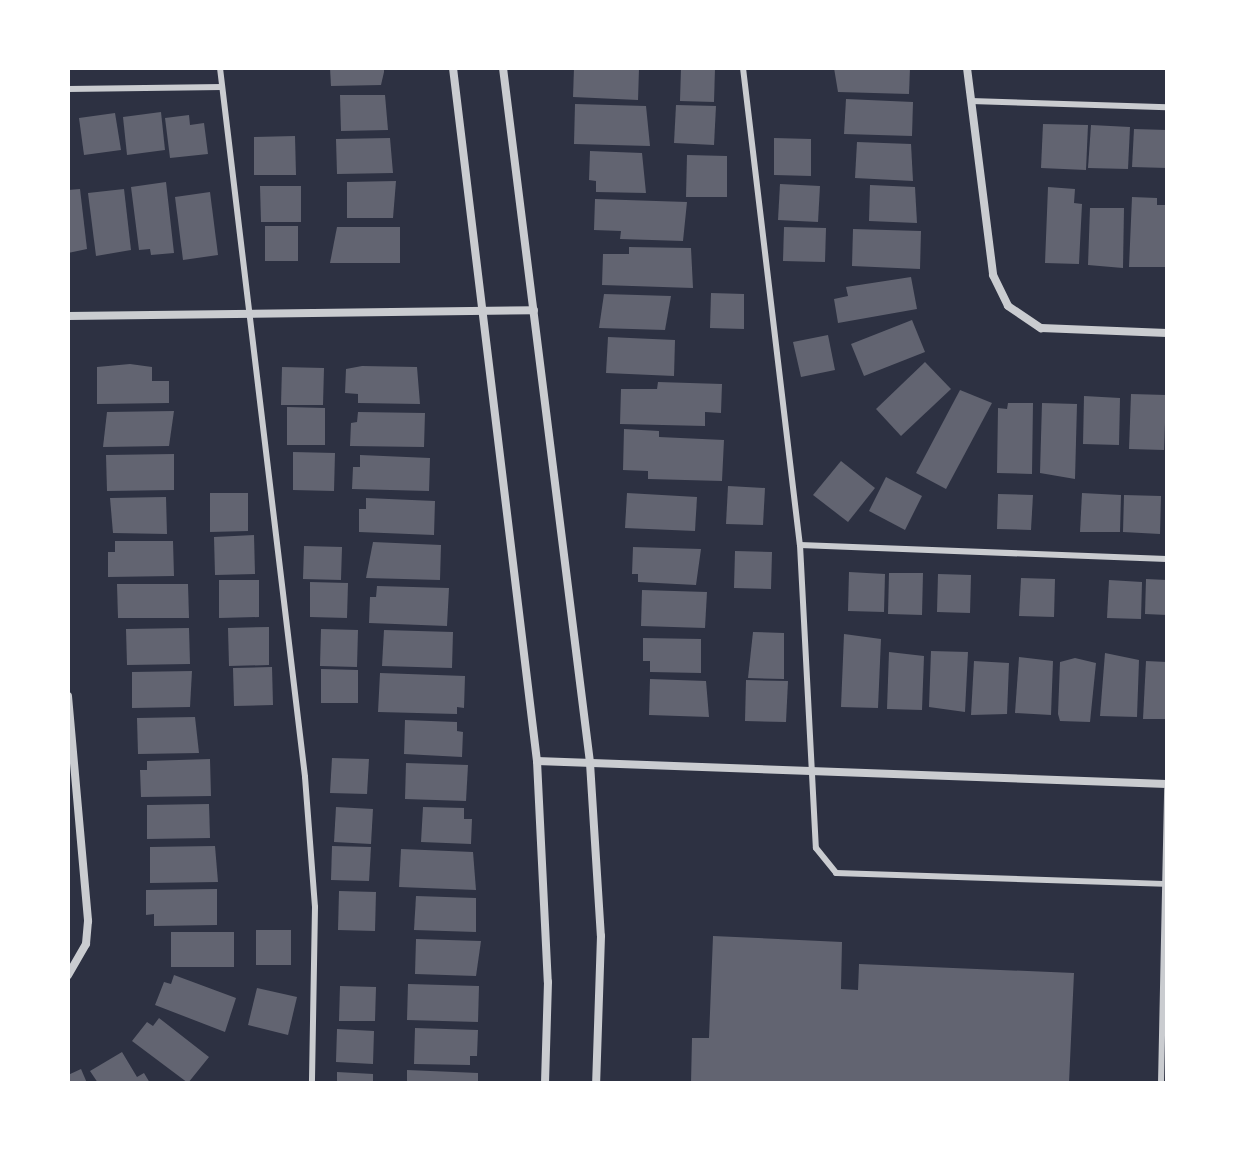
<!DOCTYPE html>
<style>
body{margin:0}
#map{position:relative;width:1235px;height:1151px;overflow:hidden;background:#2d3142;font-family:"Open Sans",sans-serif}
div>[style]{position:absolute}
.building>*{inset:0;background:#626471}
.service>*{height:6px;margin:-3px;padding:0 3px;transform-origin:3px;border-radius:3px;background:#caccd0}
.minor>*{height:8px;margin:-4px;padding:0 4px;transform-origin:4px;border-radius:4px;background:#caccd0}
span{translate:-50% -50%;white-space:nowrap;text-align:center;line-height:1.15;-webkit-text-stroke:6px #fff;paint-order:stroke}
.frame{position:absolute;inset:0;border:70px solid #fff;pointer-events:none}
</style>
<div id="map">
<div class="building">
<div style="clip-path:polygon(330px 68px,384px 68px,384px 72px,381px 85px,331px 86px)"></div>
<div style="clip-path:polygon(574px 68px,639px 68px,638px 100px,573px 97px)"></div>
<div style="clip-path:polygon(681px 68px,715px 68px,714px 102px,680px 101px)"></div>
<div style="clip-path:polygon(834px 68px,910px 68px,909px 94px,838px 92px)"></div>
<div style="clip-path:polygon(340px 95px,385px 95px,388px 130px,341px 131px)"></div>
<div style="clip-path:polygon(846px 99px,913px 102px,912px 136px,844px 134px)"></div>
<div style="clip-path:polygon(575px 104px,646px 106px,650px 146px,574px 144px)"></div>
<div style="clip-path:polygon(676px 105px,716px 106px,714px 145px,674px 143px)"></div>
<div style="clip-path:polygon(161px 112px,165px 150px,127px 155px,123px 117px)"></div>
<div style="clip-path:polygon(115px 113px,121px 150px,84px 155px,79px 118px)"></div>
<div style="clip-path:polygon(189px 115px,190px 125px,204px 123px,208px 154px,170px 158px,165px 118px)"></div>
<div style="clip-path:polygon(1043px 124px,1088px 125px,1086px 170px,1041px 168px)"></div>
<div style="clip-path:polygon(1091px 125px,1130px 127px,1128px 169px,1088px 168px)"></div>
<div style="clip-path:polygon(1134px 129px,1167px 130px,1167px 168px,1132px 167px)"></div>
<div style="clip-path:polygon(295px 136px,296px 175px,254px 175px,254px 137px)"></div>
<div style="clip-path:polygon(390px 138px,393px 173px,337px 174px,336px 139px)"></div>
<div style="clip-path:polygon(774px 138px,811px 139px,811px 176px,774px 175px)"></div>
<div style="clip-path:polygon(857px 142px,911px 144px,913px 181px,855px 178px)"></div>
<div style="clip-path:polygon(590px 151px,642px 153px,646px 193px,596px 192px,596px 181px,589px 180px)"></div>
<div style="clip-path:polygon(687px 155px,727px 156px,727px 197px,686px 197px)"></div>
<div style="clip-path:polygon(396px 181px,393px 218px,347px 218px,347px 182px)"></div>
<div style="clip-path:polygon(166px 182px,174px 253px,151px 255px,150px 249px,139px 250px,131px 187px)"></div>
<div style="clip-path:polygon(780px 184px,820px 186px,818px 222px,778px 220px)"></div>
<div style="clip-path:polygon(870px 185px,915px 187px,917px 223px,869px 221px)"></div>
<div style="clip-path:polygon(260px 186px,301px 186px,301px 222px,261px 222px)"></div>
<div style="clip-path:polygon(1048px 187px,1075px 189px,1074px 203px,1082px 204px,1079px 264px,1045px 263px)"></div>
<div style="clip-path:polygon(80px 189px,87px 249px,68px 253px,68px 190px)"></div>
<div style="clip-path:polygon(124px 189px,131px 250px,96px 256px,88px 193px)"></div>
<div style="clip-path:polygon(210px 192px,218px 255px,183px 260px,175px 197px)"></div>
<div style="clip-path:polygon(1132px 197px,1157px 198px,1157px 205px,1167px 205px,1166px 267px,1129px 267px)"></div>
<div style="clip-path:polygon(595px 199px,687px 202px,683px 241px,620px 239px,621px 231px,594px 230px)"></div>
<div style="clip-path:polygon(1090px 208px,1124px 208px,1123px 268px,1088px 265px)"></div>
<div style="clip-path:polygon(265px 226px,298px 226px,298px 261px,265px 261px)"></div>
<div style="clip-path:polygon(337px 227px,400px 227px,400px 263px,330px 263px)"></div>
<div style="clip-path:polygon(784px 227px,826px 228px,825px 262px,783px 261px)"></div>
<div style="clip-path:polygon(853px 229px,921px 231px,920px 269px,852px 266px)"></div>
<div style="clip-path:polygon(629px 247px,691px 248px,693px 288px,602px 285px,603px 254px,629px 254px)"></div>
<div style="clip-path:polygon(911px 277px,917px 309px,838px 323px,834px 299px,848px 296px,846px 287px)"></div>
<div style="clip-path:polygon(711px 293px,744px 294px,744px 329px,710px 328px)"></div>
<div style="clip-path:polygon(604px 294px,671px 296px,665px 330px,599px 328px)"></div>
<div style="clip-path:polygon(912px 320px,925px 352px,864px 376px,851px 344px)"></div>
<div style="clip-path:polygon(828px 335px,835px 370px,801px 377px,793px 342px)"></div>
<div style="clip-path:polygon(608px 337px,675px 340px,674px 376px,606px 373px)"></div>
<div style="clip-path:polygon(925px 362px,951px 389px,901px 436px,876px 409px)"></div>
<div style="clip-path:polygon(130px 364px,152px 367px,152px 381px,169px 381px,169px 403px,97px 404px,97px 367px)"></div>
<div style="clip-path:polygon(362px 366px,417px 367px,420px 404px,358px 403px,358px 394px,345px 393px,346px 369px)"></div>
<div style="clip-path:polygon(282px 367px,324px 368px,323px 405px,281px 405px)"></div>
<div style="clip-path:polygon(658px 382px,722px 384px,721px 413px,705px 412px,705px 426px,620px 424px,621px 389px,657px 389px)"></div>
<div style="clip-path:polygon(960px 390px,992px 403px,946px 489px,916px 473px)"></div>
<div style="clip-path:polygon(1131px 394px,1166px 395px,1164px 450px,1129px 449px)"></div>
<div style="clip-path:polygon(1084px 396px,1120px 398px,1119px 445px,1083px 444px)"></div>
<div style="clip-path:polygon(1008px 403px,1033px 403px,1032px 474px,997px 473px,998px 408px,1007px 409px)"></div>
<div style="clip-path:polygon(1042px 403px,1077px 404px,1075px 479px,1040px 473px)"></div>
<div style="clip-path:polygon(287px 407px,325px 408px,325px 445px,287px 445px)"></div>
<div style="clip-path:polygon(174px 411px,169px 446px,103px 447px,107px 412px)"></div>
<div style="clip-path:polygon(358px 412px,425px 413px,424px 447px,350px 446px,351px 423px,357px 422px)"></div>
<div style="clip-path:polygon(624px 429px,659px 431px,659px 437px,724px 440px,722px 481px,648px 479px,648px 471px,623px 470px)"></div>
<div style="clip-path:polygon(293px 452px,335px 453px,334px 491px,293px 490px)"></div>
<div style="clip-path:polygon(174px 454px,174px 490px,107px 491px,106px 455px)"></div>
<div style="clip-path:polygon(360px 455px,430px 458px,429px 491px,352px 489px,353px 467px,360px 467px)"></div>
<div style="clip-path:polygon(841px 461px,875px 488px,848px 522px,813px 495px)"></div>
<div style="clip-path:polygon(886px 477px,922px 496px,905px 530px,869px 511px)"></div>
<div style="clip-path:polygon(728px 486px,765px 488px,763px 525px,726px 524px)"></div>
<div style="clip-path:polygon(210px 493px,248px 493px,248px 531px,210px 532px)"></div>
<div style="clip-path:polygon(627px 493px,697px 497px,695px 531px,625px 528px)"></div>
<div style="clip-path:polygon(1082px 493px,1121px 495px,1120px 532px,1080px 532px)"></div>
<div style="clip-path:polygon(998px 494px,1033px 495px,1031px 530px,997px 529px)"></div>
<div style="clip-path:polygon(1124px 495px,1161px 496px,1160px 534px,1123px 532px)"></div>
<div style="clip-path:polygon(166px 497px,167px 534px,113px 533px,110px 498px)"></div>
<div style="clip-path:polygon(366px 498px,435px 501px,434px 535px,359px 532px,359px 509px,366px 509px)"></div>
<div style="clip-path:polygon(254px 535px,255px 574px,215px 575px,214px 537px)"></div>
<div style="clip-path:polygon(115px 541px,173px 541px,174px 576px,108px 577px,108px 552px,115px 552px)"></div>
<div style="clip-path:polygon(373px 542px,441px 545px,440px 580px,366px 578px)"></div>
<div style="clip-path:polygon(304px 546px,342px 547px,341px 580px,303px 579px)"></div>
<div style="clip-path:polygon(633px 547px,701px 549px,696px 585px,638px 582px,638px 574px,632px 574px)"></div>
<div style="clip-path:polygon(735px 551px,772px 552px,771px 589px,734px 588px)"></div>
<div style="clip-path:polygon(849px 572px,885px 574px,884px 612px,848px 611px)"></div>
<div style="clip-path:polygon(889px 573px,923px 573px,922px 615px,888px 614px)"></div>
<div style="clip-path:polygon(938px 574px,971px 575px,970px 613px,937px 612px)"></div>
<div style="clip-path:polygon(1021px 578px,1055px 579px,1054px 617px,1019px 616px)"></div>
<div style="clip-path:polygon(1146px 579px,1167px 580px,1167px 615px,1145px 614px)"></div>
<div style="clip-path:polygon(219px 580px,259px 580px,259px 617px,219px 618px)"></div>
<div style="clip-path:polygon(1109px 580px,1142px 582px,1141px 619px,1107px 618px)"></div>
<div style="clip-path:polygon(310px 582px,348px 583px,347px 618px,310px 617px)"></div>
<div style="clip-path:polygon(117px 584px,188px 584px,189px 618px,118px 618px)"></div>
<div style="clip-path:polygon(377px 586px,449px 588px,447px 626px,369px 623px,370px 597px,376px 597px)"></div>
<div style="clip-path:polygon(642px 590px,707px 592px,705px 628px,641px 626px)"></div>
<div style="clip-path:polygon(269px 627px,269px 665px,229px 666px,228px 628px)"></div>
<div style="clip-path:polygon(189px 628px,190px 664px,127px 665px,126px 629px)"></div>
<div style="clip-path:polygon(321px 629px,358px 630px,357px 667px,320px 666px)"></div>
<div style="clip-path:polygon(384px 630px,453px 632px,452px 668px,382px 666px)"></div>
<div style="clip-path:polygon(753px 632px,784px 633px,784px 679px,748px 678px)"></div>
<div style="clip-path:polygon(844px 634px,881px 639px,878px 708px,841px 707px)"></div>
<div style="clip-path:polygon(643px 638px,701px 639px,701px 673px,650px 672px,650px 661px,643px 661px)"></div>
<div style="clip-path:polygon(931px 651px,968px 652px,965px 712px,929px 707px)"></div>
<div style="clip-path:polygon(889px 652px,924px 656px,922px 710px,887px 709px)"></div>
<div style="clip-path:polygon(1105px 653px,1139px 660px,1137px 717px,1100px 716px)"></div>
<div style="clip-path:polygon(1019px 657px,1053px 661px,1051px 715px,1015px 713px)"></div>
<div style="clip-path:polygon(1075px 658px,1096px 663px,1090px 722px,1060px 721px,1058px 714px,1060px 662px)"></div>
<div style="clip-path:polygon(974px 661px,1009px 663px,1007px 714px,971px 715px)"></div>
<div style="clip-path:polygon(1146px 661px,1167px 662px,1167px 719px,1143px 719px)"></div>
<div style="clip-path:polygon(272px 667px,273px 705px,234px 706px,233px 668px)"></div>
<div style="clip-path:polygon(321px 669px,358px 670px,358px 703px,321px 703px)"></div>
<div style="clip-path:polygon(192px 671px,190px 707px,132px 708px,132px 672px)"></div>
<div style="clip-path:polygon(380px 673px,465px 676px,464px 708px,457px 707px,457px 714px,378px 712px)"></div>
<div style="clip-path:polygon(650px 679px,706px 681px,709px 717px,649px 715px)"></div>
<div style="clip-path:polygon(746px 680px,788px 681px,786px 722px,745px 721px)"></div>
<div style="clip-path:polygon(195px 717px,199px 753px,138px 754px,137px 718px)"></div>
<div style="clip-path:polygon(405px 720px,457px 722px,457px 731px,463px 732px,462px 757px,404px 754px)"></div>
<div style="clip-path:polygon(332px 758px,369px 759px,367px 794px,330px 793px)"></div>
<div style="clip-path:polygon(210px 759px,211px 796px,141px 797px,140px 770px,147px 770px,147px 761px)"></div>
<div style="clip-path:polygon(406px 763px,468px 765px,466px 801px,405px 799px)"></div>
<div style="clip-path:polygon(209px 804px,210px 838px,147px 839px,147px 805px)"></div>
<div style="clip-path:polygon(336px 807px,373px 809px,371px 844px,334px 842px)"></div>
<div style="clip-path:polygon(423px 807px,464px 808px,464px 819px,472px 819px,471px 844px,421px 842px)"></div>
<div style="clip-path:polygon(215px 846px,218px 882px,150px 883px,150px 847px)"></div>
<div style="clip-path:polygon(332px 846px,371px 847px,369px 881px,331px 880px)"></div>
<div style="clip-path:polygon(401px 849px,473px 852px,476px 890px,399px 887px)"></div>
<div style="clip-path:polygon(217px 889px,217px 925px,154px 926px,154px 914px,146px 915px,146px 890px)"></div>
<div style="clip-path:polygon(339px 891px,376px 892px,375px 931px,338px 930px)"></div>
<div style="clip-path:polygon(416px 896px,476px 898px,476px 932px,414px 930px)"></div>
<div style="clip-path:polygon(256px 930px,291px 930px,291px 965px,256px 965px)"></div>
<div style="clip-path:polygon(171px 932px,234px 932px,234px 967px,171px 967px)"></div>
<div style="clip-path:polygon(713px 936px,842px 942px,841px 989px,858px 990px,859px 964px,1074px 973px,1069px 1083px,691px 1083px,692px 1038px,709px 1038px)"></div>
<div style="clip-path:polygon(416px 939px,481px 941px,476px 976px,415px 974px)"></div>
<div style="clip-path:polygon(174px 975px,236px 998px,225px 1032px,155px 1005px,164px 982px,171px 984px)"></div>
<div style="clip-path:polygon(408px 984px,479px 986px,478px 1022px,407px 1020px)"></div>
<div style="clip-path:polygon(340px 986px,376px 987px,375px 1021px,339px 1021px)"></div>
<div style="clip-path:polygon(257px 988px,297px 997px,288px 1035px,248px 1025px)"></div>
<div style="clip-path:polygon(159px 1018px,209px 1057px,188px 1083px,132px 1041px,147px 1022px,153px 1026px)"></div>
<div style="clip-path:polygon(415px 1028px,478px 1030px,477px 1056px,470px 1056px,470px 1065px,414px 1064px)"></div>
<div style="clip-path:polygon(337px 1029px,374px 1031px,373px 1064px,336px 1062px)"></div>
<div style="clip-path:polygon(122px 1052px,137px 1077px,144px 1073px,150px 1083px,98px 1083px,90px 1071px)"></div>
<div style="clip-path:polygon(81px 1069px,87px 1083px,68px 1083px,68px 1075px)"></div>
<div style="clip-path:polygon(407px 1070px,478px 1073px,478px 1083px,407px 1083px)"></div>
<div style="clip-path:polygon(337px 1072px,373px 1074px,373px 1083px,337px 1083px)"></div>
</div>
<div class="service">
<div style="left:220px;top:68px;width:714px;rotate:83.16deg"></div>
<div style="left:305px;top:777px;width:130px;rotate:85.6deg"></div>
<div style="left:315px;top:907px;width:176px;rotate:91deg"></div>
<div style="left:743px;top:68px;width:480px;rotate:83.2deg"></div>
<div style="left:800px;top:545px;width:303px;rotate:87deg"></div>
<div style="left:816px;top:848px;width:32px;rotate:51deg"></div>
<div style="left:836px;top:873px;width:328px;rotate:1.9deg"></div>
<div style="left:68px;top:89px;width:154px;rotate:-0.7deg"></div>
<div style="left:971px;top:101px;width:196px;rotate:1.8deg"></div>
<div style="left:800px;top:545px;width:367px;rotate:2.2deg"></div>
<div style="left:1161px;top:1083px;width:294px;rotate:-88.8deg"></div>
</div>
<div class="minor">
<div style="left:453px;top:68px;width:698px;rotate:83.09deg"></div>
<div style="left:537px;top:761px;width:221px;rotate:87.2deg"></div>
<div style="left:548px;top:982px;width:101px;rotate:91.7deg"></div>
<div style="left:503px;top:68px;width:700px;rotate:82.86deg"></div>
<div style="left:590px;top:763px;width:173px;rotate:86.4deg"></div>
<div style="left:601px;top:936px;width:147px;rotate:91.9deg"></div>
<div style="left:967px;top:68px;width:209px;rotate:82.8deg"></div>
<div style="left:993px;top:275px;width:34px;rotate:64deg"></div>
<div style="left:1008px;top:306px;width:40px;rotate:34deg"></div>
<div style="left:1041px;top:328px;width:126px;rotate:2.3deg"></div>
<div style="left:68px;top:316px;width:466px;rotate:-0.7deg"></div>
<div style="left:68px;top:696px;width:226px;rotate:84.9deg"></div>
<div style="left:88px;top:921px;width:23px;rotate:95deg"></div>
<div style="left:86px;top:944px;width:36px;rotate:120deg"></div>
<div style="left:537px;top:761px;width:630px;rotate:2.09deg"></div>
</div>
<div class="frame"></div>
</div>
